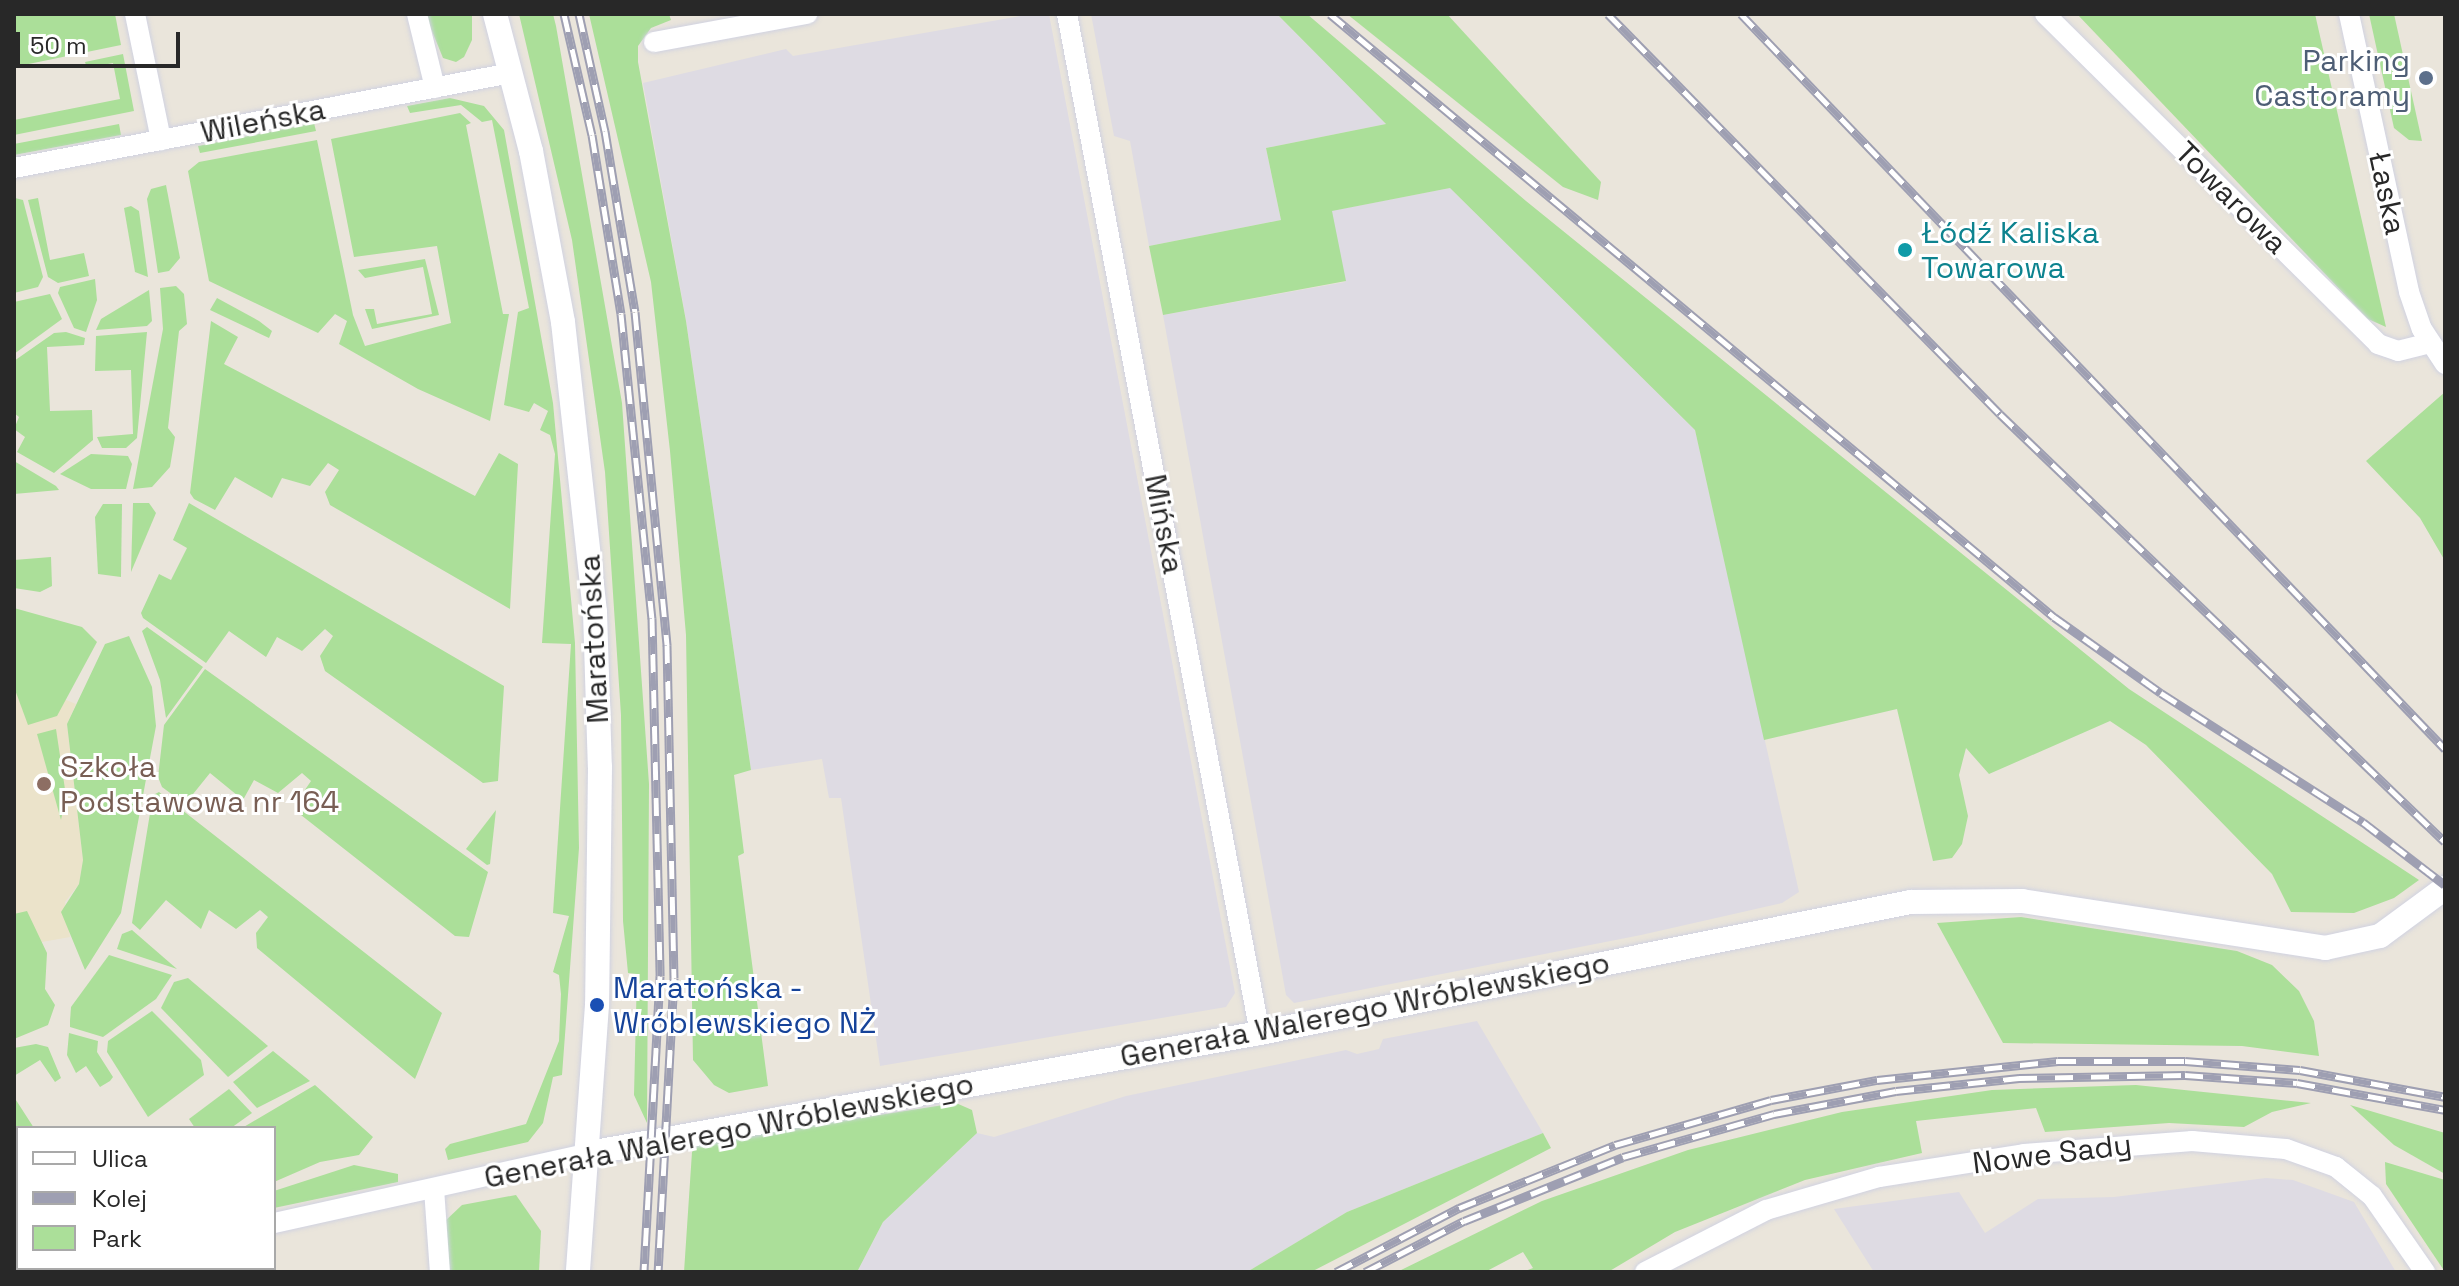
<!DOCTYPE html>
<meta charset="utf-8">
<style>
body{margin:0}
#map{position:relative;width:2459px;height:1286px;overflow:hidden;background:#eae5db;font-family:"Space Grotesk",sans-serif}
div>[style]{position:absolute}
.industrial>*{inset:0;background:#dedbe3}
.education>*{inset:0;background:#ebe3ca}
.green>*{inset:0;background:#abdf99}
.roads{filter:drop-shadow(0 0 2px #d0d2e1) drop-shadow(0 0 2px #d0d2e1)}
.minor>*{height:20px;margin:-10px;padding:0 10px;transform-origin:10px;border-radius:10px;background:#fff}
.tertiary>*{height:24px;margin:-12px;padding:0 12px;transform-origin:12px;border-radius:12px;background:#fff}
.rail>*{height:9px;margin-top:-4.5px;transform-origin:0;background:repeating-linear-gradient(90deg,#fff 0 18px,#9e9fb2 0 36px);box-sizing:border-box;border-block:2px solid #9e9fb2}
.dots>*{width:22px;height:22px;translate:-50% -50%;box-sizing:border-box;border:4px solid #fff;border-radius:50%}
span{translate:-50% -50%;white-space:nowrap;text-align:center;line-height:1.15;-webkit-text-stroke:6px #fff;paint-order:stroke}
.service-label{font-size:30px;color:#4e5e75}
.right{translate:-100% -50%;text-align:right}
.street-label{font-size:30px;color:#282828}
.culture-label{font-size:30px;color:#0d838f}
.left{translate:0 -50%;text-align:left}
.education-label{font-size:30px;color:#785e54}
.transit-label{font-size:30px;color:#164399}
.frame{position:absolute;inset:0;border:16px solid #282828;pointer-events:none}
.legend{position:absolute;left:16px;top:1126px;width:260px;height:144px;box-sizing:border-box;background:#fff;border:2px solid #a9a9a9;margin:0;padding:10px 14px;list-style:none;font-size:24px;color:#282828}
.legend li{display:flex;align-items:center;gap:16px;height:40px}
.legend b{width:40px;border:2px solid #a9a9a9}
.scale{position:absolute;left:16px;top:32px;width:164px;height:36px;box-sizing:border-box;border:4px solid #282828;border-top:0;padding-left:10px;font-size:24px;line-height:28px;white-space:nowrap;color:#282828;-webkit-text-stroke:6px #fff;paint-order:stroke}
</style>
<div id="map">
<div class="industrial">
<div style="clip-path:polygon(1032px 14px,1049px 14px,1235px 993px,1226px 1007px,880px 1066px,841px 798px,829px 798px,822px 759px,751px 770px,686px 320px,643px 83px,786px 49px,793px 56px)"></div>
<div style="clip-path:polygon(1091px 14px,1277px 14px,1386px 124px,1266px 148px,1281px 220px,1149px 246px,1130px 141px,1114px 136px)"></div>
<div style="clip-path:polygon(1450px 188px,1695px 430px,1799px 892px,1782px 903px,1641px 935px,1294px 1003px,1286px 995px,1163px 315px,1345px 282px,1331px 211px)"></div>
<div style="clip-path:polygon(1477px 1021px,1543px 1133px,1347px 1212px,1247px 1272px,857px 1272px,883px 1222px,977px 1133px,994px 1137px,1126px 1096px,1346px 1050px,1357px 1054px,1379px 1049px,1383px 1039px)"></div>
<div style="clip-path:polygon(2266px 1178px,2293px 1180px,2354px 1202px,2396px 1272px,1874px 1272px,1834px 1209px,1959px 1192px,1985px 1233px,2038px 1199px,2114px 1197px)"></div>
</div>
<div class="education">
<div style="clip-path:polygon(14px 679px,76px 704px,67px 724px,83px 860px,79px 884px,65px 902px,70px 937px,14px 947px)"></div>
</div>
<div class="green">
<div style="clip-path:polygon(14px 14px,115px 14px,121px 45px,14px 67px)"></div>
<div style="clip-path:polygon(425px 14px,472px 14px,472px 40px,464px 57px,456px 62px,443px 58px)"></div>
<div style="clip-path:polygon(519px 14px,553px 14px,556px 26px,622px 403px,649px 784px,647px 1123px,634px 1095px,637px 974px,628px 973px,623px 921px,621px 715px,605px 472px,572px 240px)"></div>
<div style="clip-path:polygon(589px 14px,669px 14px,671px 20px,651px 28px,638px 46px,638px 62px,686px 321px,751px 770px,734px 775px,744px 853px,738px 856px,768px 1086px,729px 1093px,714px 1085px,693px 1060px,686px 635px,670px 451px,651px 282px)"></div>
<div style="clip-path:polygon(1277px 14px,1307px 14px,1526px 201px,2129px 689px,2419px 880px,2394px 898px,2354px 913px,2291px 912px,2272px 874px,2146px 745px,2110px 721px,1989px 774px,1966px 748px,1959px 775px,1968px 816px,1962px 844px,1952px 858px,1933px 861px,1897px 709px,1764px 740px,1695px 430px,1450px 188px,1332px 211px,1346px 281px,1163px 315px,1149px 246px,1281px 220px,1266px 148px,1386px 124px)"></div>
<div style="clip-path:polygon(1347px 14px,1447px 14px,1601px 182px,1598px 200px,1563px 187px)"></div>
<div style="clip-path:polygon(2077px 14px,2315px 14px,2386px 327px,2368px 319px)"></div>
<div style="clip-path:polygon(2369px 14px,2394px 14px,2422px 141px,2409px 140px,2394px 128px)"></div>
<div style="clip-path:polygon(123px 54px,134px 111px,14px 135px,14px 120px,120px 99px,113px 63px,87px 68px,85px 62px)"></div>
<div style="clip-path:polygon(450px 98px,484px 106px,504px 130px,553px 403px,575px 643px,579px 848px,562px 1075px,553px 1077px,543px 1123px,528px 1142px,448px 1160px,445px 1149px,450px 1144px,526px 1124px,559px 1041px,561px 994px,559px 975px,553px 972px,569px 916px,553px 913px,571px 644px,542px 643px,555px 454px,550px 435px,540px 430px,548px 411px,534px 403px,529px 412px,504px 405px,518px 312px,529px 308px,492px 120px,482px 122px,461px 105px,410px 113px,407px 106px)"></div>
<div style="clip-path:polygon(460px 113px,471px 123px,466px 125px,503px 314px,509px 314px,490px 421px,418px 389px,339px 344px,347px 321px,335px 314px,318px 333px,209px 281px,188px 171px,199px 162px,317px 140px,353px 315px,365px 346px,451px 323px,437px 246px,354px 257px,331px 139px)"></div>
<div style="clip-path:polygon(314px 123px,316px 131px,200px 153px,198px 146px)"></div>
<div style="clip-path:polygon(119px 124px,121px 135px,14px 155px,14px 144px)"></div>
<div style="clip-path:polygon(166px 185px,180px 258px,169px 271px,158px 273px,147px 199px,151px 189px)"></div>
<div style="clip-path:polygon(15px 198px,23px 200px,43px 277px,38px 287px,14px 293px)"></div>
<div style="clip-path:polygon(38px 198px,50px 260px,84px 253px,89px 276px,58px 283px,48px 277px,28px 200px)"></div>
<div style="clip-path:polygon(131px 206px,139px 211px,148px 277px,135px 272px,124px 208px)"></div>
<div style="clip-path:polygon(425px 259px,439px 315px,372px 329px,365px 309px,374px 309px,377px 324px,432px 314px,423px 267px,365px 278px,358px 270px)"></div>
<div style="clip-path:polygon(95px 279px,97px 300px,86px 332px,74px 328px,58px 293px,60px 287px)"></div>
<div style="clip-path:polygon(176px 286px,184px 294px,187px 324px,179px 331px,168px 428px,175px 437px,170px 467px,152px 487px,133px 489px,163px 329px,160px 288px)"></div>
<div style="clip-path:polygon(149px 290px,152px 321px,147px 326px,96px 330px,101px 319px)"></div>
<div style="clip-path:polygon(50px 294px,62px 319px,14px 354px,14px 302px)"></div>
<div style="clip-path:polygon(217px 298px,259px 321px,272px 331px,269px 338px,210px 310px)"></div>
<div style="clip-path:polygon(211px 321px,238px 337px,224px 364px,475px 496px,499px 453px,518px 464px,510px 609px,330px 505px,325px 492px,339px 470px,328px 463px,310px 486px,282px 478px,272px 498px,235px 477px,215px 510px,194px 499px,190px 493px)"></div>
<div style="clip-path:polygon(66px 332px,85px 338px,84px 345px,47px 347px,50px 411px,92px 410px,93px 440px,54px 473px,17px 452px,25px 437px,14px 429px,19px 417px,14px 413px,14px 361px,54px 333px)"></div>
<div style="clip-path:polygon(147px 332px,137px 438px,126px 448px,102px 448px,97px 437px,133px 434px,131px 370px,95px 371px,96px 336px)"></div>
<div style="clip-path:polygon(2445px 392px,2445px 561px,2420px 518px,2366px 461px)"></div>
<div style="clip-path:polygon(91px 454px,128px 456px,132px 464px,126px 489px,91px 489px,60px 474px)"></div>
<div style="clip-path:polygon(14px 461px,56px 486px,59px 490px,14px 494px)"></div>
<div style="clip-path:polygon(133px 503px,149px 503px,156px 513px,131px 572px)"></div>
<div style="clip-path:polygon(189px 503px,504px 686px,498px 781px,483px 783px,325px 671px,320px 656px,333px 636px,325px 629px,302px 651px,277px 637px,266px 657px,229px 631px,206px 663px,143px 618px,141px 613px,159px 574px,171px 580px,187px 548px,173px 540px)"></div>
<div style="clip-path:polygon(103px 504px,122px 504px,121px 577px,98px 574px,95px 517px)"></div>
<div style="clip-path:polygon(51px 557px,52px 586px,40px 592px,14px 588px,14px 560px)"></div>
<div style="clip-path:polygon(14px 608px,82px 627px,97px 642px,57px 716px,28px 725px,14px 687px)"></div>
<div style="clip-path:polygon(147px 627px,203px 667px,166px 718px,160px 680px,142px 631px)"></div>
<div style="clip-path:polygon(129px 636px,152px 687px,156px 726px,121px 913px,85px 970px,61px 912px,79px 884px,83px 860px,67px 724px,105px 644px)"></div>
<div style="clip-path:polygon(205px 669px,488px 872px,469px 937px,455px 936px,301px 815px,298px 800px,311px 781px,302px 773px,278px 793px,254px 780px,243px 800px,210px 773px,185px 804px,162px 787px,158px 777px,164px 725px)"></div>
<div style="clip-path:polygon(56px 729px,66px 796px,61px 820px,37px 734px)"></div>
<div style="clip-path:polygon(159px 792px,442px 1013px,415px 1079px,257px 948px,256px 933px,268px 917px,260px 910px,236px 929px,209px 910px,201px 929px,166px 900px,140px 930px,132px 923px,153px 795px)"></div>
<div style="clip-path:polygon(496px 810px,490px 864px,487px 865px,466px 849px)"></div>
<div style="clip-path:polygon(27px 911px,47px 953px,45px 989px,55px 1005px,48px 1025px,14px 1039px,14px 914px)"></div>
<div style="clip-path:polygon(2021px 917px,2237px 951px,2272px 965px,2299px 991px,2314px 1021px,2319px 1056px,2242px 1046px,2003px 1043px,1937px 923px)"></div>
<div style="clip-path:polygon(132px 930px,177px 969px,117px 949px,122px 934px)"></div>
<div style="clip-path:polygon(109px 955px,172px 975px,156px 999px,103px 1037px,70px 1027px,70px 1021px,71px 1007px)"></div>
<div style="clip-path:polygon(188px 978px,268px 1046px,228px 1077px,161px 1008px,174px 982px)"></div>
<div style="clip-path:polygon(152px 1011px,201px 1060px,204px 1075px,148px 1117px,107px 1052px,108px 1041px)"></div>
<div style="clip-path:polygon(69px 1033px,98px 1041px,97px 1052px,113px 1077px,110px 1081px,100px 1087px,86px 1066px,76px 1073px,67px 1055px)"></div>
<div style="clip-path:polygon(36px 1044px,48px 1047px,61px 1078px,55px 1082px,40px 1060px,14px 1076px,14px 1048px)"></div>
<div style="clip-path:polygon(273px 1051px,310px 1081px,257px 1108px,233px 1082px)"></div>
<div style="clip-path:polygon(315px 1085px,373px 1137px,359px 1155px,320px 1162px,274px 1182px,274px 1128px,242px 1128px)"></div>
<div style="clip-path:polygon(2136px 1085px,2311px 1103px,2272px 1112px,2244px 1127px,2169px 1123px,2045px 1132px,2036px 1108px,1916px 1121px,1922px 1153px,1805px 1180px,1675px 1232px,1608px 1272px,1523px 1272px,1533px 1268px,1523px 1252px,1485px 1272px,1397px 1272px,1542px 1201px,1688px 1150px,1842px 1112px,1992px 1090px)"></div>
<div style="clip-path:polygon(229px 1089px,252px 1113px,231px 1128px,195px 1128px,189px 1119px)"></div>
<div style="clip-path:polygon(14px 1097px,34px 1128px,18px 1128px,18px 1226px)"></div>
<div style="clip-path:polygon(956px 1103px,972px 1110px,977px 1133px,883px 1222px,857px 1272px,684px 1272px,692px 1152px,700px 1143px)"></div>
<div style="clip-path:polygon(2350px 1105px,2445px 1133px,2445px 1174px,2394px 1145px)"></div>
<div style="clip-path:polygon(1543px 1133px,1551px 1148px,1311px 1272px,1247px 1272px,1347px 1212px)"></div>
<div style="clip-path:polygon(2385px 1162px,2445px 1180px,2445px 1272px,2386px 1184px)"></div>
<div style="clip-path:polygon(354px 1165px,398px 1174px,398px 1182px,274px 1208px,274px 1191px)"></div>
<div style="clip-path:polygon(516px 1195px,541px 1231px,539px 1272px,449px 1272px,443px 1223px,462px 1205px)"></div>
</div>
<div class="roads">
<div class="minor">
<div style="left:135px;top:14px;width:129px;rotate:78.3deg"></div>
<div style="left:417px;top:14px;width:76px;rotate:76.3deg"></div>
<div style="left:1067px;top:14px;width:1037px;rotate:79.28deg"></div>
<div style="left:2045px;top:14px;width:469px;rotate:44.7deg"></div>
<div style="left:2378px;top:344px;width:21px;rotate:19deg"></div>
<div style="left:2398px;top:351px;width:33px;rotate:-14deg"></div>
<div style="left:2349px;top:14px;width:284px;rotate:77.8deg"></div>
<div style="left:2409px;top:292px;width:39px;rotate:71deg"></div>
<div style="left:2422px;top:329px;width:42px;rotate:56.7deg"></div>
<div style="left:654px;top:42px;width:156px;rotate:-10.4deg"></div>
<div style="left:14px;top:168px;width:506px;rotate:-10.82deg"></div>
<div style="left:434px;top:1189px;width:83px;rotate:85.9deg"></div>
<div style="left:274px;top:1223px;width:323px;rotate:-12.5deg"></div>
<div style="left:52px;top:1272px;width:22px;rotate:-10deg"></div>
<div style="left:1645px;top:1272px;width:136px;rotate:-27.1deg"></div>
<div style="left:1766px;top:1210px;width:118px;rotate:-16.3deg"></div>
<div style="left:1879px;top:1177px;width:147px;rotate:-9deg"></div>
<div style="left:2024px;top:1154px;width:169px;rotate:-4.4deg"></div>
<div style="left:2192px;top:1141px;width:94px;rotate:4.9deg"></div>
<div style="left:2286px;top:1149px;width:53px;rotate:19.8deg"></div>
<div style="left:2336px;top:1167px;width:46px;rotate:38.9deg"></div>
<div style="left:2372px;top:1196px;width:93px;rotate:55.1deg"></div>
</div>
<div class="tertiary">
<div style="left:495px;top:14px;width:142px;rotate:75.3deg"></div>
<div style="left:531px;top:151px;width:174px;rotate:79.4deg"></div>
<div style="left:563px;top:322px;width:292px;rotate:83.7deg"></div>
<div style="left:595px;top:612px;width:155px;rotate:88.2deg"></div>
<div style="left:600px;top:767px;width:238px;rotate:90.7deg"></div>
<div style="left:597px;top:1005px;width:268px;rotate:94.1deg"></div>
<div style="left:589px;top:1153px;width:682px;rotate:-10.14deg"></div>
<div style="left:1260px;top:1033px;width:663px;rotate:-11.39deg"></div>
<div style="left:1910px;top:902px;width:112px;rotate:-0.5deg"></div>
<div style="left:2022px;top:901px;width:307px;rotate:8.8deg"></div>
<div style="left:2325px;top:948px;width:56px;rotate:-12.3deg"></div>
<div style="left:2380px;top:936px;width:81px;rotate:-36.4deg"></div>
</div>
</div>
<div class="rail">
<div style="left:564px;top:14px;width:124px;rotate:77deg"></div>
<div style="left:592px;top:135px;width:181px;rotate:80.8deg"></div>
<div style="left:621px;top:314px;width:306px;rotate:84.2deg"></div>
<div style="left:652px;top:618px;width:358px;rotate:88.7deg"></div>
<div style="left:660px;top:976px;width:296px;rotate:93.1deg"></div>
<div style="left:579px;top:14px;width:120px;rotate:77.5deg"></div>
<div style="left:605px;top:131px;width:183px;rotate:80.6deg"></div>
<div style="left:635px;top:312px;width:335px;rotate:84.5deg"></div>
<div style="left:667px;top:645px;width:333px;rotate:88.8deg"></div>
<div style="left:674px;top:978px;width:294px;rotate:93.1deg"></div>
<div style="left:1330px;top:14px;width:942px;rotate:39.79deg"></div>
<div style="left:2054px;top:617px;width:131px;rotate:35.4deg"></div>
<div style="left:2161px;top:693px;width:240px;rotate:32.6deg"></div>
<div style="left:2363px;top:822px;width:103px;rotate:37.5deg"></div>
<div style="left:1608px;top:14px;width:560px;rotate:45.58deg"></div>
<div style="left:2000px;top:414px;width:617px;rotate:43.88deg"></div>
<div style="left:1741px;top:14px;width:1018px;rotate:46.23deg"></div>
<div style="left:1336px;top:1272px;width:139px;rotate:-27.5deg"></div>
<div style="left:1459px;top:1208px;width:168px;rotate:-22deg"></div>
<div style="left:1615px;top:1145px;width:162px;rotate:-16.1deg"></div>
<div style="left:1771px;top:1100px;width:108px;rotate:-10.7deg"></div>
<div style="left:1877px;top:1080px;width:182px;rotate:-6deg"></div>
<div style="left:2058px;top:1061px;width:127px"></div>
<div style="left:2185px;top:1061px;width:115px;rotate:4.5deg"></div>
<div style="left:2300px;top:1070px;width:147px;rotate:10.5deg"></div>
<div style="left:1365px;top:1272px;width:111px;rotate:-27.3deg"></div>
<div style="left:1464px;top:1221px;width:171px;rotate:-21.9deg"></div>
<div style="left:1623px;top:1157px;width:157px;rotate:-15.9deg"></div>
<div style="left:1774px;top:1114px;width:124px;rotate:-10.7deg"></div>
<div style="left:1896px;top:1091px;width:124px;rotate:-6deg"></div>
<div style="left:2019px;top:1078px;width:166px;rotate:-1deg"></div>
<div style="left:2185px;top:1075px;width:112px;rotate:4.1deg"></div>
<div style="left:2297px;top:1083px;width:150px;rotate:10.3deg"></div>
</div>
<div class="dots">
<div style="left:2426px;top:78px;background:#5c6f8a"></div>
<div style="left:1905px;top:250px;background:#0f9aa8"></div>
<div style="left:44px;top:784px;background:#8d6e63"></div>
<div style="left:597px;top:1005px;background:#1a4fb4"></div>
</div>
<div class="service-label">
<span class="right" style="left:2410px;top:78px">Parking<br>Castoramy</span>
</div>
<div class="street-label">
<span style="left:263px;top:121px;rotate:-11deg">Wileńska</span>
<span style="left:2387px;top:193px;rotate:78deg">Łaska</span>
<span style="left:2231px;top:198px;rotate:45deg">Towarowa</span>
<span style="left:1164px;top:524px;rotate:79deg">Mińska</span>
<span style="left:594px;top:639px;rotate:-93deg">Maratońska</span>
<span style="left:1365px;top:1010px;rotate:-11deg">Generała Walerego Wróblewskiego</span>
<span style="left:729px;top:1131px;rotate:-11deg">Generała Walerego Wróblewskiego</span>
<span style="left:2052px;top:1154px;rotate:-7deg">Nowe Sady</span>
</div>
<div class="culture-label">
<span class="left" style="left:1921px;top:250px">Łódź Kaliska<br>Towarowa</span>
</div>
<div class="education-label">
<span class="left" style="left:60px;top:784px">Szkoła<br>Podstawowa nr 164</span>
</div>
<div class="transit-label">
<span class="left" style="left:613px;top:1005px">Maratońska -<br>Wróblewskiego NŻ</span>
</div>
<div class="frame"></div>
<ul class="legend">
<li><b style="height:10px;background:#fff"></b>Ulica</li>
<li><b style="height:10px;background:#9e9fb2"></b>Kolej</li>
<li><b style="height:22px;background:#abdf99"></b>Park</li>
</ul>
<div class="scale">50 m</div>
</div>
